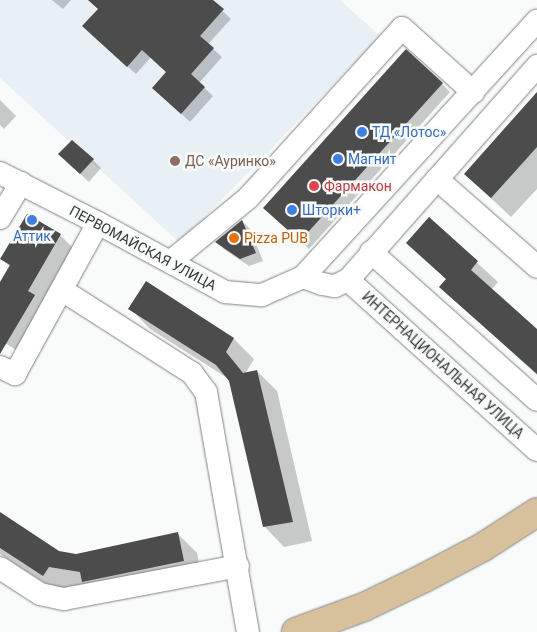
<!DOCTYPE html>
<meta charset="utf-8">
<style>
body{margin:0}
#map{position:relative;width:537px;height:632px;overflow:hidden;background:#f9fafa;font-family:Roboto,sans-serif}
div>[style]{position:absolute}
.built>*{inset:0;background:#e8eff5}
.shadow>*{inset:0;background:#0003}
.building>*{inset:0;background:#4c4c4d}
.roads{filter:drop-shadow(0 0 1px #828283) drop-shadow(0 0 1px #828283)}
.minor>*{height:22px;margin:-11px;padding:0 11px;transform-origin:11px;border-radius:11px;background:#fff}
.major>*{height:28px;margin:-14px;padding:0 14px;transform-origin:14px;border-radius:14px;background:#d7c19d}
.dots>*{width:14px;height:14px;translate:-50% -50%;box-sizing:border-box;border:2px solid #f9fafa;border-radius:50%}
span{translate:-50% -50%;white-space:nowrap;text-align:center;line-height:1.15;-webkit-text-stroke:5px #f9fafa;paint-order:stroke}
.shop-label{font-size:14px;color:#366cbe}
.left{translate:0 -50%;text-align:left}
.education-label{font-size:14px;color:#785e54}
.health-label{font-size:14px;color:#be3a42}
.food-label{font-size:14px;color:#c56008}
.street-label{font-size:14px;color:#373838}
</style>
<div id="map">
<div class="built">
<div style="clip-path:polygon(0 0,340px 0,380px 36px,180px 243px,0 78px)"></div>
</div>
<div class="shadow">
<div style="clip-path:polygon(52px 0,71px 0,63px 9px)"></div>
<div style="clip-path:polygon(89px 0,211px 0,231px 19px,208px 44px,222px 57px,199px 83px,213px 96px,190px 122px,162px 96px,168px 72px,151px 57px,136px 74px,92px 35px,99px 9px)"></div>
<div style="clip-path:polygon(442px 84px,450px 92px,309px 249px,273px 216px)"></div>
<div style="clip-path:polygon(537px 94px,537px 189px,511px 217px,465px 174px)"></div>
<div style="clip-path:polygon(0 100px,16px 116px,4px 129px,0 125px)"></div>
<div style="clip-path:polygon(93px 160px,101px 168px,89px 182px,68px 163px)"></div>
<div style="clip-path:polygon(429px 219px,498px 282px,491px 290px,537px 331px,537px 375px,441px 287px,447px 280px,408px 243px)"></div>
<div style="clip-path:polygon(242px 221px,250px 229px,263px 261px,249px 266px,225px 250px,217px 242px)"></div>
<div style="clip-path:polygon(60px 235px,84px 259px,52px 313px,58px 320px,34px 361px,0 340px,0 284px,10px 267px,2px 259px)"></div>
<div style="clip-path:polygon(146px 283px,234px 339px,254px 359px,245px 374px,257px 371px,277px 391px,312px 541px,284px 547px,264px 526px,229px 379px,150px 329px,130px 308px)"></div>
<div style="clip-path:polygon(0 514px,59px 552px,76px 555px,177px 533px,197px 553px,203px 581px,92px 590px,69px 586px,63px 595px,0 554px)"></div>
</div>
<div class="building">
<div style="clip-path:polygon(88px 0,213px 0,224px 9px,200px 36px,214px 48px,191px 74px,205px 87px,181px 114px,152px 88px,166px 72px,142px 50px,127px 67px,82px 26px,98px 9px)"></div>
<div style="clip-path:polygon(406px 49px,443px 83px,300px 241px,263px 208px)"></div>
<div style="clip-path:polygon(537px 92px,537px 147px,491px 198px,464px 174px)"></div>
<div style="clip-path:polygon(72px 140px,94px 159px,80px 174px,58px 154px)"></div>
<div style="clip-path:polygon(27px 214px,61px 234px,28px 291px,35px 295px,0 354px,0 282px,10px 265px,0 259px)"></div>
<div style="clip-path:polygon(429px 217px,478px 261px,471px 270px,537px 329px,537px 374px,439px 287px,446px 279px,406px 243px)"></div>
<div style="clip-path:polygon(242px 220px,256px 253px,240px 259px,215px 242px)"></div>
<div style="clip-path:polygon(146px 281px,234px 338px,226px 352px,243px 373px,257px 370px,293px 522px,263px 527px,229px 381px,216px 365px,128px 309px)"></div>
<div style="clip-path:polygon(0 512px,59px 551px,76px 554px,178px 532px,184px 561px,82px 582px,80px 572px,49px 567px,43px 576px,0 548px)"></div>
</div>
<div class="roads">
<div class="minor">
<div style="left:0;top:173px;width:110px;rotate:27deg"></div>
<div style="left:98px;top:223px;width:145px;rotate:28.5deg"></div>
<div style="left:225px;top:292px;width:37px;rotate:5deg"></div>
<div style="left:262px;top:295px;width:45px;rotate:-23.7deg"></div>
<div style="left:303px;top:277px;width:347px;rotate:-47.6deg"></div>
<div style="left:437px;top:179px;width:133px;rotate:41.3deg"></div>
<div style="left:0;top:218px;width:41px;rotate:-59deg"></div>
<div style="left:371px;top:252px;width:222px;rotate:41.7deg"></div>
<div style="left:170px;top:262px;width:101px;rotate:-39.4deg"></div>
<div style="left:248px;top:198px;width:229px;rotate:-47.8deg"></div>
<div style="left:402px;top:28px;width:96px;rotate:42deg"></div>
<div style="left:303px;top:277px;width:20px;rotate:20deg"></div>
<div style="left:322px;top:284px;width:13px;rotate:9deg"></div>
<div style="left:335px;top:286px;width:14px;rotate:-25deg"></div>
<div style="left:348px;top:280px;width:286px;rotate:-48.5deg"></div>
<div style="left:348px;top:280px;width:254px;rotate:42deg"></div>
<div style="left:62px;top:290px;width:154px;rotate:32.6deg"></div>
<div style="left:192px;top:373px;width:24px;rotate:54deg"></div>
<div style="left:206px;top:392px;width:244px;rotate:80.1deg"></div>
<div style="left:0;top:367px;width:17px;rotate:25deg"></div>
<div style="left:15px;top:374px;width:172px;rotate:-61.2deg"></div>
<div style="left:0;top:568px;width:48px;rotate:33deg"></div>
<div style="left:40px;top:594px;width:25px;rotate:12deg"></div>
<div style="left:64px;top:599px;width:177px;rotate:-10.7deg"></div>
</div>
<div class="major">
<div style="left:296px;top:632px;width:72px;rotate:-20.2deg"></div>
<div style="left:364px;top:607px;width:67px;rotate:-25.8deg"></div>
<div style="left:424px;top:578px;width:67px;rotate:-27.7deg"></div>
<div style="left:483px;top:547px;width:64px;rotate:-32.9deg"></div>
</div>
</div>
<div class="dots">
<div style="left:362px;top:132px;background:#3f7fe0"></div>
<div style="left:338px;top:159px;background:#3f7fe0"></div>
<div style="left:175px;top:161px;background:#8d6e63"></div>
<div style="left:314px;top:186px;background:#e0444e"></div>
<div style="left:292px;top:210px;background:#3f7fe0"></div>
<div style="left:32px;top:220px;background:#3f7fe0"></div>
<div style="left:234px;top:238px;background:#e8710a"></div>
</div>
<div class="shop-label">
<span class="left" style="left:372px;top:132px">ТД «Лотос»</span>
<span class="left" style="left:348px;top:159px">Магнит</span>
<span class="left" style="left:302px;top:210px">Шторки+</span>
<span style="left:32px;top:236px">Аттик</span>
</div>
<div class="education-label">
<span class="left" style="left:185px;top:161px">ДС «Ауринко»</span>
</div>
<div class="health-label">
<span class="left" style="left:324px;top:186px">Фармакон</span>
</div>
<div class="food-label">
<span class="left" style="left:244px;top:238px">Pizza PUB</span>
</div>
<div class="street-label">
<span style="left:143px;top:248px;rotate:28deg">ПЕРВОМАЙСКАЯ УЛИЦА</span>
<span style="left:443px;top:365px;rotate:42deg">ИНТЕРНАЦИОНАЛЬНАЯ УЛИЦА</span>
</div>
</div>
